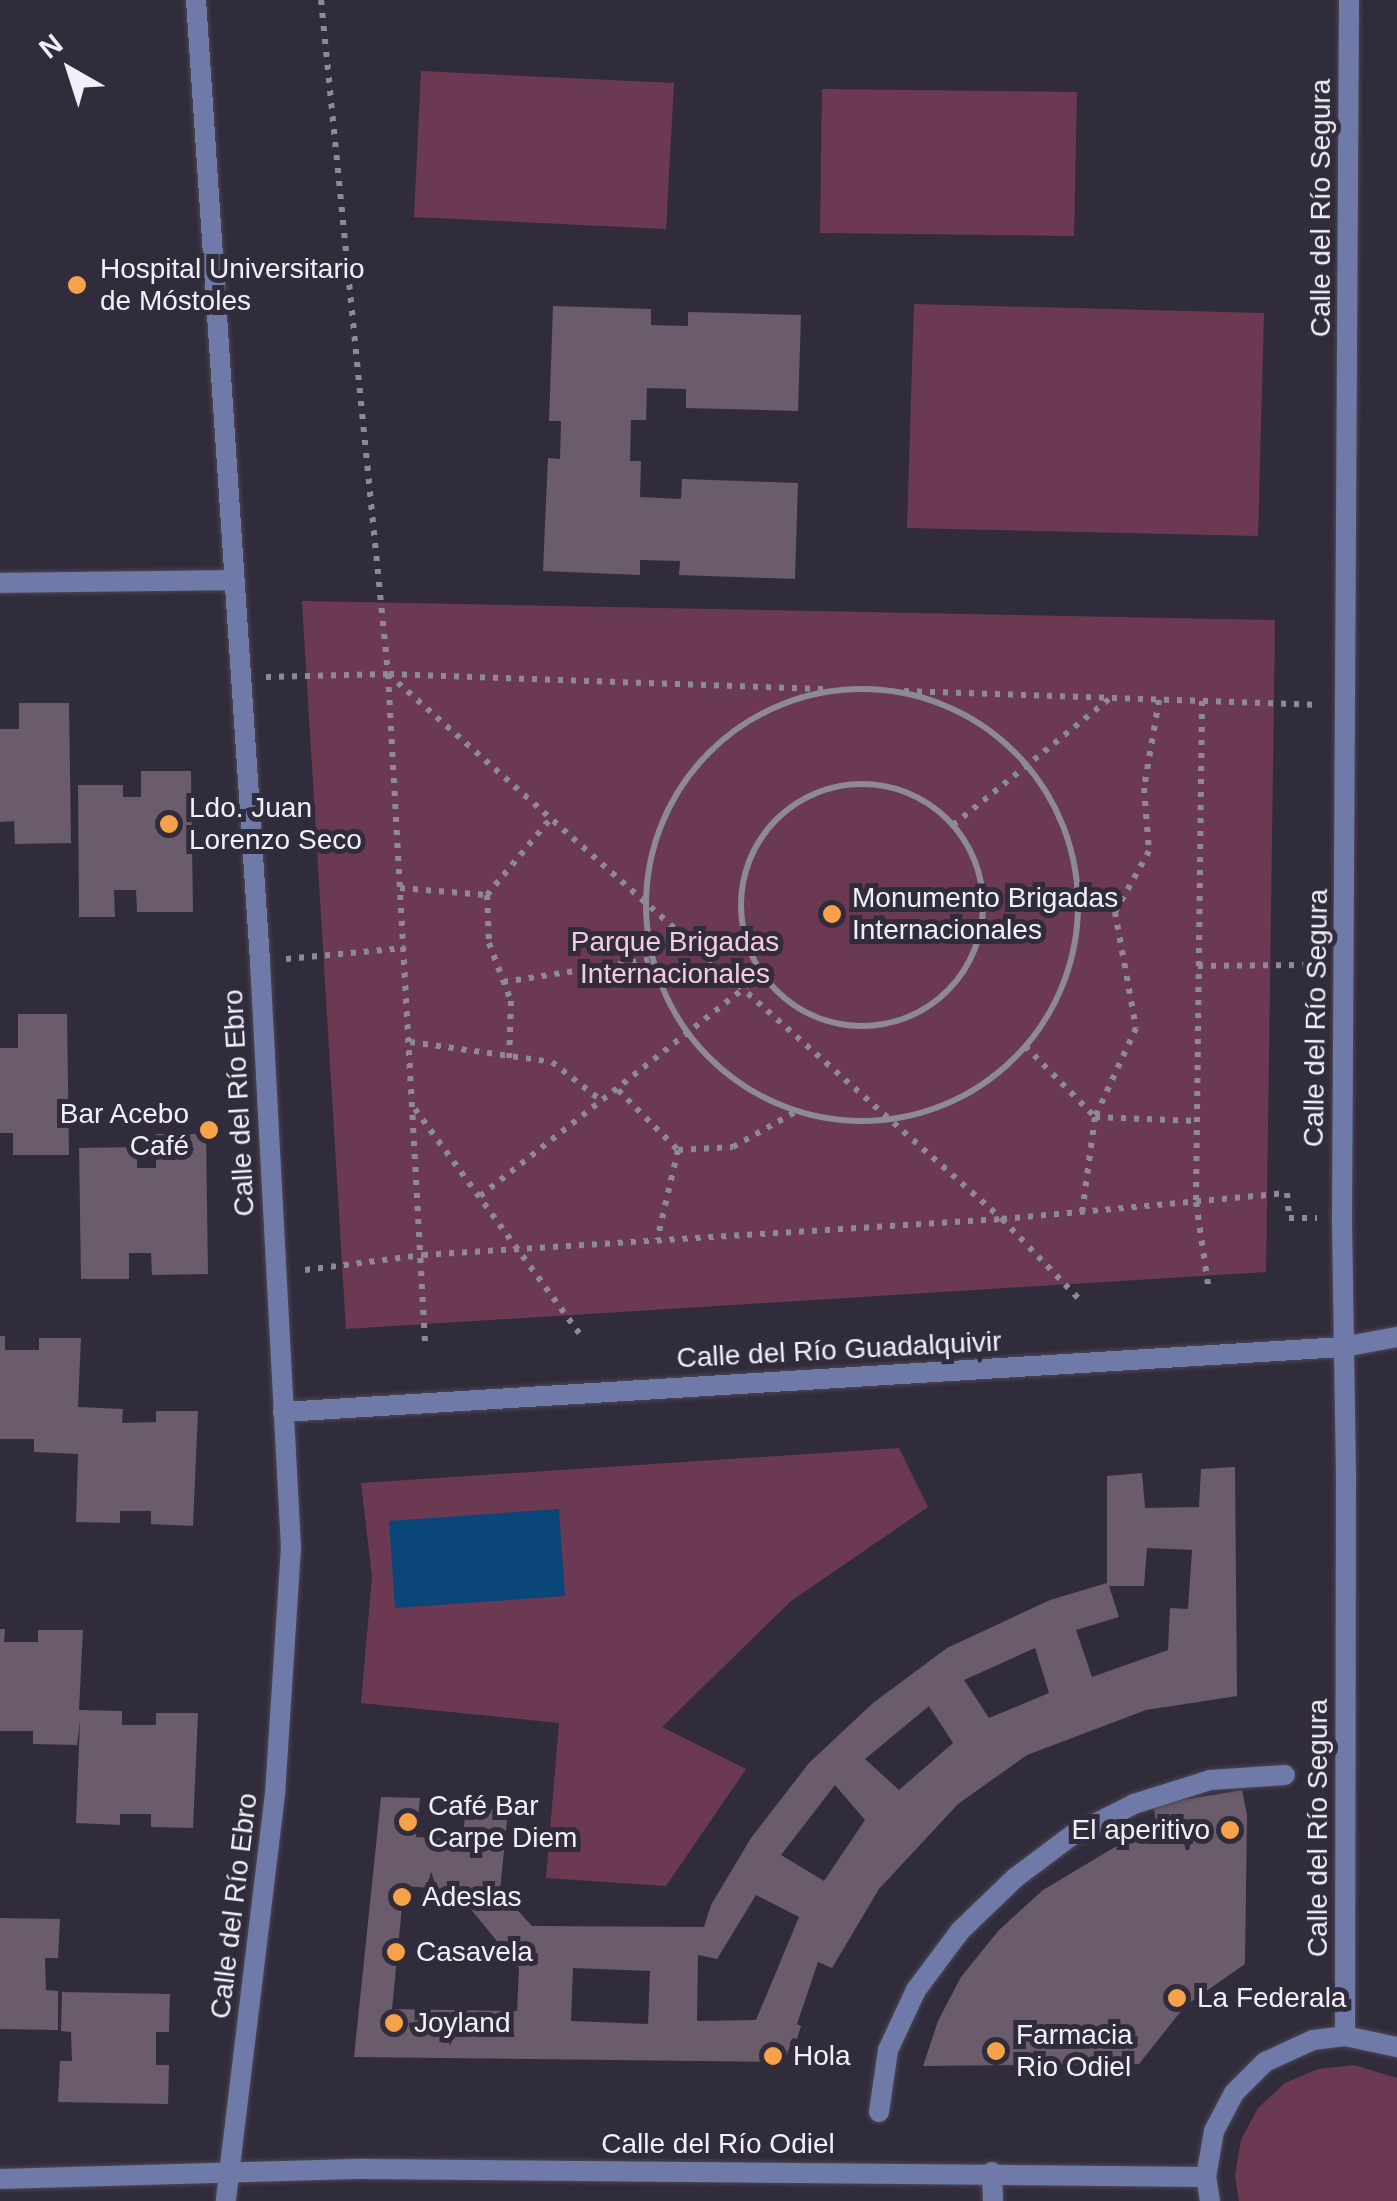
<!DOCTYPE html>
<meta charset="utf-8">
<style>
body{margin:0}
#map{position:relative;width:1397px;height:2201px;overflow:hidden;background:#312c3b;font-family:Arial,sans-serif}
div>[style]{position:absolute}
.green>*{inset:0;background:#6b3a52}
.water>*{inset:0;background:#0b4679}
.building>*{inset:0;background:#6a5c6b}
.path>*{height:6px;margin-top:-3px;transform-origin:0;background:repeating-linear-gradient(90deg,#8d8996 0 5px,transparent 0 13px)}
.path>.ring{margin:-3px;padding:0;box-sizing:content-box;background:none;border:6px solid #8d8996;border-radius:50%}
.roads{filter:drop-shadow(0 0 2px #4c4756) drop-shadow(0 0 2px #4c4756)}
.service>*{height:20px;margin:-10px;padding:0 10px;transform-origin:10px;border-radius:10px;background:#707aa9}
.pedestrian>*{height:20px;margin:-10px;padding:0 10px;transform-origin:10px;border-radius:10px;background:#707aa9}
.minor>*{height:20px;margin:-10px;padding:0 10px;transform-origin:10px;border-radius:10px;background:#707aa9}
.dots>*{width:28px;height:28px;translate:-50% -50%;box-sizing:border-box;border:5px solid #312c3b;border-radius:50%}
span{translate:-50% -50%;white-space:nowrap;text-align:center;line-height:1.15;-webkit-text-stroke:10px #312c3b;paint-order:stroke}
.street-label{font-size:28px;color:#f2eff9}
.poi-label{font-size:28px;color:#f2eff9}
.left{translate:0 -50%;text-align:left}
.right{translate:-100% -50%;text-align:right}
.park-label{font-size:28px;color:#f5cbde}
.north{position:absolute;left:20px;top:20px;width:100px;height:100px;-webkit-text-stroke:8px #312c3b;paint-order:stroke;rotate:321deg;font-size:28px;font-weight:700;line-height:40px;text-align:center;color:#f2eff9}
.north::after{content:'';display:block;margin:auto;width:35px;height:45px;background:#f2eff9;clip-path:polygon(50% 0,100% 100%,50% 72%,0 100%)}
</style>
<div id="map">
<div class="green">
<div style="clip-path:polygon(421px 71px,674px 83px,666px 229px,414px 217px)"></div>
<div style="clip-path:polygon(822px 89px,1077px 92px,1074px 236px,820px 233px)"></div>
<div style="clip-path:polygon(914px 304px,1264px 313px,1258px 536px,907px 528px)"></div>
<div style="clip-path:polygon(302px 601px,1275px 620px,1266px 1272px,346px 1329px)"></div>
<div style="clip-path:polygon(899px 1448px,928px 1507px,791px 1601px,662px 1727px,746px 1769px,666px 1886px,546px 1878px,559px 1723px,361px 1703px,372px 1577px,361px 1483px)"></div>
<div style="clip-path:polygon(1354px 2065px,1397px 2078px,1397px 2201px,1239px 2201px,1235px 2175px,1241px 2140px,1258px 2108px,1285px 2083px,1318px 2069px)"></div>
</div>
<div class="water">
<div style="clip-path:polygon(559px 1509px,565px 1596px,395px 1608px,389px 1521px)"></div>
</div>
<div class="building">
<div style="clip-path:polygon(553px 306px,651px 309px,651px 325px,688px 326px,688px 312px,801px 315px,798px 411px,686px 408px,686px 389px,647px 388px,646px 420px,631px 420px,630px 461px,641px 461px,640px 497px,681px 499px,682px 479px,798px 483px,795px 579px,679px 575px,680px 561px,640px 560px,640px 575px,543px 571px,548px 458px,560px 459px,561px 421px,549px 421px)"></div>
<div style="clip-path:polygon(19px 703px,69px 703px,71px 843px,15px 844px,14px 821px,0 822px,0 729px,19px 729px)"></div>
<div style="clip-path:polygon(141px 771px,191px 771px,193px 912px,137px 912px,136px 890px,114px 890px,115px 917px,79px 917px,78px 785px,123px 785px,123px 797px,141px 797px)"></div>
<div style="clip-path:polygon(18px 1014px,67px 1014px,69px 1155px,13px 1155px,13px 1133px,0 1133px,0 1048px,18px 1048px)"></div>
<div style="clip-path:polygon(156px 1134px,206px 1134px,208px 1274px,152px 1275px,151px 1253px,129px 1253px,129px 1279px,81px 1279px,79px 1148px,137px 1147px,137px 1168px,156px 1168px)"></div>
<div style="clip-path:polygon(0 1336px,5px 1336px,5px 1350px,39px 1350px,39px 1338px,81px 1338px,78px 1407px,123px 1409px,122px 1423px,156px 1422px,156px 1411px,198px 1411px,193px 1526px,151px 1524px,151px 1511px,120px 1511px,120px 1523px,76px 1522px,78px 1454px,34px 1452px,34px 1439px,0 1439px)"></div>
<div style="clip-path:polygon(evenodd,1235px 1467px,1237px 1696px,1146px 1710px,1027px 1755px,958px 1804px,879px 1889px,832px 1968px,818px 1962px,797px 2024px,801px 2026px,797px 2039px,792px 2038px,785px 2062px,354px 2057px,381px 1797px,420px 1798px,416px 1837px,462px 1840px,467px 1804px,508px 1810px,500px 1891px,532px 1926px,704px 1927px,711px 1905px,751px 1838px,809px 1763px,873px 1703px,947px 1648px,1050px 1600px,1107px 1583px,1107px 1476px,1142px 1473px,1145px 1508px,1199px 1507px,1201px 1469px,1235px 1467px,1147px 1548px,1192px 1550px,1188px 1609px,1170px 1608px,1168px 1650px,1092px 1677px,1076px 1630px,1119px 1617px,1109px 1586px,1144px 1586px,1147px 1548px,1235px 1467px,1035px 1648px,1049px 1693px,989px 1718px,964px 1680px,1035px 1648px,1235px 1467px,929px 1706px,953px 1743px,899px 1790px,865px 1759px,929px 1706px,1235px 1467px,835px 1785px,865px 1820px,824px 1881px,781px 1855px,835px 1785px,1235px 1467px,404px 1886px,471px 1891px,469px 1907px,519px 1968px,517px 2011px,392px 2009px,404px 1886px,1235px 1467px,756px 1895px,799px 1917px,756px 2020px,697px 2021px,698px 1955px,717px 1959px,756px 1895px,1235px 1467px,573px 1968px,650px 1971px,648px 2024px,571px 2021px,573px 1968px)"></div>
<div style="clip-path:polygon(0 1629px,5px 1629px,4px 1642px,38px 1642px,38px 1630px,83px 1630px,79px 1710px,122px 1711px,122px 1725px,156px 1725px,156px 1713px,198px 1713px,193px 1828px,151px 1827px,151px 1814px,120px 1814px,120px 1825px,76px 1823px,80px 1721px,77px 1745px,33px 1744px,33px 1731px,0 1731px)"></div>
<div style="clip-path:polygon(1242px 1790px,1247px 1815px,1245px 1964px,1185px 2006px,1139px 2064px,923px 2066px,938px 2021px,961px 1977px,999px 1930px,1043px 1890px,1115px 1847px,1158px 1831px,1153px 1805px)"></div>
<div style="clip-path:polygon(0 1918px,60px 1919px,58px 1958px,45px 1958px,46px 1990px,58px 1991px,58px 2030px,0 2029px)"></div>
<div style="clip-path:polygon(62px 1992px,170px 1994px,169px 2032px,156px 2032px,156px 2065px,169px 2065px,168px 2104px,58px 2102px,60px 2061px,72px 2061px,71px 2032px,61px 2031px)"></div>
</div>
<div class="path">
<div style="left:321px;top:0;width:677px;rotate:84.32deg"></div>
<div style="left:388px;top:674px;width:670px;rotate:86.83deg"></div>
<div style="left:389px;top:674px;width:437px;rotate:2deg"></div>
<div style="left:266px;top:677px;width:122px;rotate:-1.4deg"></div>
<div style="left:388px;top:674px;width:821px;rotate:41.59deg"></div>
<div style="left:1002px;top:1219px;width:115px;rotate:46.1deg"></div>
<div class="ring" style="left:646px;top:689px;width:426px;height:426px"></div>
<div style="left:904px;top:691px;width:412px;rotate:1.9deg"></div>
<div style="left:1159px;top:700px;width:89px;rotate:99.7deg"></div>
<div style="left:1144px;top:788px;width:63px;rotate:85.5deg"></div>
<div style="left:1149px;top:851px;width:70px;rotate:119.1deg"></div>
<div style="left:1115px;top:912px;width:118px;rotate:79.7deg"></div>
<div style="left:1136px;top:1028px;width:98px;rotate:114.7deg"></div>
<div style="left:1095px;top:1117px;width:101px;rotate:2.3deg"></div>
<div style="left:1202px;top:701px;width:501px;rotate:90.69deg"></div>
<div style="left:1196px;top:1202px;width:90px;rotate:81.7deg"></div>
<div class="ring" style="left:741px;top:784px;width:236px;height:236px"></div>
<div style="left:953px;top:825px;width:201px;rotate:-38.9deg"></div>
<div style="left:400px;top:888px;width:87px;rotate:4.6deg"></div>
<div style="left:487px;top:895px;width:48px;rotate:87.6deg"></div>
<div style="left:489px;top:943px;width:62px;rotate:69.2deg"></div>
<div style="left:511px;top:1001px;width:59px;rotate:91.9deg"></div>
<div style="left:487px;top:895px;width:100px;rotate:-50.3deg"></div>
<div style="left:286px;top:959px;width:119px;rotate:-5.3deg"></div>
<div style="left:1198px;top:966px;width:119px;rotate:-0.5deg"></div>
<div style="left:503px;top:982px;width:152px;rotate:-8.7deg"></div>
<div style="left:410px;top:1042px;width:143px;rotate:8deg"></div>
<div style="left:552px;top:1062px;width:63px;rotate:38deg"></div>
<div style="left:1025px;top:1046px;width:100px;rotate:45.4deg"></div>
<div style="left:1095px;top:1117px;width:97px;rotate:97.7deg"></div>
<div style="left:618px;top:1090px;width:85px;rotate:45deg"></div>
<div style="left:678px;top:1150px;width:92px;rotate:103.1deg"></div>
<div style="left:415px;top:1109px;width:278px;rotate:53.8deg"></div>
<div style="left:678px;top:1150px;width:55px;rotate:-3.1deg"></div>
<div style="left:733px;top:1147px;width:71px;rotate:-29.4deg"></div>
<div style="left:480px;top:1196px;width:359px;rotate:-38.2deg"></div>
<div style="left:305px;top:1270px;width:119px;rotate:-7.2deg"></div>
<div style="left:423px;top:1255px;width:580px;rotate:-3.56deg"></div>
<div style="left:1002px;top:1219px;width:286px;rotate:-5.2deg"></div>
<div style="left:1287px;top:1193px;width:25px;rotate:85deg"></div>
<div style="left:1289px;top:1218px;width:28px"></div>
</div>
<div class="roads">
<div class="service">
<div style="left:992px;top:2172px;width:29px;rotate:88deg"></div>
</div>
<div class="pedestrian">
<div style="left:879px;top:2112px;width:63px;rotate:-81.7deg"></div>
<div style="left:888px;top:2050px;width:66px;rotate:-65deg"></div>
<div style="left:916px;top:1990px;width:74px;rotate:-53.3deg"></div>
<div style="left:960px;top:1931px;width:76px;rotate:-43.9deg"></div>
<div style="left:1015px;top:1878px;width:70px;rotate:-36.9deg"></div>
<div style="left:1071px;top:1836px;width:71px;rotate:-26.9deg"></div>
<div style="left:1134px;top:1804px;width:80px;rotate:-17.5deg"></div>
<div style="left:1210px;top:1780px;width:75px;rotate:-3.8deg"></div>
</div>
<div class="minor">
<div style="left:196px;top:0;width:964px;rotate:86.19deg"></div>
<div style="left:260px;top:962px;width:586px;rotate:86.97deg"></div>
<div style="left:291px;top:1547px;width:248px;rotate:93.7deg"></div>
<div style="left:275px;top:1794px;width:410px;rotate:96.9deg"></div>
<div style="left:0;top:583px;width:231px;rotate:-0.7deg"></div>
<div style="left:283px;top:1412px;width:1062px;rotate:-3.51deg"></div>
<div style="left:1343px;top:1347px;width:55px;rotate:-10.5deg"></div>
<div style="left:1345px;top:2036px;width:560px;rotate:-89.9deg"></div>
<div style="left:1346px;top:1476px;width:258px;rotate:-90.9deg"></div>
<div style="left:1342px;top:1218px;width:1218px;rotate:-89.67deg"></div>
<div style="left:0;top:2179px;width:364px;rotate:-1.6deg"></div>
<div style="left:364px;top:2169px;width:842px;rotate:0.54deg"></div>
<div style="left:1210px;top:2201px;width:24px;rotate:-99deg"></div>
<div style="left:1206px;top:2177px;width:47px;rotate:-80.1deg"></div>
<div style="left:1214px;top:2131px;width:43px;rotate:-62.2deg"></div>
<div style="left:1234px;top:2093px;width:44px;rotate:-45deg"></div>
<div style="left:1265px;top:2062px;width:53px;rotate:-24.6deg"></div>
<div style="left:1313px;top:2040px;width:32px;rotate:-7deg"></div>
<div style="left:1345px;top:2036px;width:53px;rotate:11.9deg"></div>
</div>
</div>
<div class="dots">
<div style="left:77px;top:285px;background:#f7a149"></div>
<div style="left:169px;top:824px;background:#f7a149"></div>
<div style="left:832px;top:914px;background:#f7a149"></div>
<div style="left:209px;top:1130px;background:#f7a149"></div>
<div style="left:408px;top:1822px;background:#f7a149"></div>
<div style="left:1230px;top:1830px;background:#f7a149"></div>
<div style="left:402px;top:1897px;background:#f7a149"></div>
<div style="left:396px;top:1952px;background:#f7a149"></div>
<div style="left:1177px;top:1998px;background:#f7a149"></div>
<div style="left:394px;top:2023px;background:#f7a149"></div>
<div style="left:996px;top:2051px;background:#f7a149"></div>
<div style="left:773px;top:2056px;background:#f7a149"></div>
</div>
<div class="street-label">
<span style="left:1321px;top:208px;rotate:-90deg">Calle del Río Segura</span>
<span style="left:1316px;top:1018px;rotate:-89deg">Calle del Río Segura</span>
<span style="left:239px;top:1103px;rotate:-93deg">Calle del Río Ebro</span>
<span style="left:839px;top:1350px;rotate:-3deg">Calle del Río Guadalquivir</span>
<span style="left:1318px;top:1828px;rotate:-90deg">Calle del Río Segura</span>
<span style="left:234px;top:1906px;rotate:-83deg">Calle del Río Ebro</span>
<span style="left:718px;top:2144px">Calle del Río Odiel</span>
</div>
<div class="poi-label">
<span class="left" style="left:100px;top:285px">Hospital Universitario<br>de Móstoles</span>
<span class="left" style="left:189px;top:824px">Ldo. Juan<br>Lorenzo Seco</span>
<span class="left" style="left:852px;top:914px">Monumento Brigadas<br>Internacionales</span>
<span class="right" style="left:189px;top:1130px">Bar Acebo<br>Café</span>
<span class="left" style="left:428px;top:1822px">Café Bar<br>Carpe Diem</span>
<span class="right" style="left:1210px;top:1830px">El aperitivo</span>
<span class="left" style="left:422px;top:1897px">Adeslas</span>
<span class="left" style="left:416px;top:1952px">Casavela</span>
<span class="left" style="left:1197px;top:1998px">La Federala</span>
<span class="left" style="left:414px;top:2023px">Joyland</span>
<span class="left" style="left:1016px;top:2051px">Farmacia<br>Rio Odiel</span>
<span class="left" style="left:793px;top:2056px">Hola</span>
</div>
<div class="park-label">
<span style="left:675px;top:958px">Parque Brigadas<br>Internacionales</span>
</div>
<div class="north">N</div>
</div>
